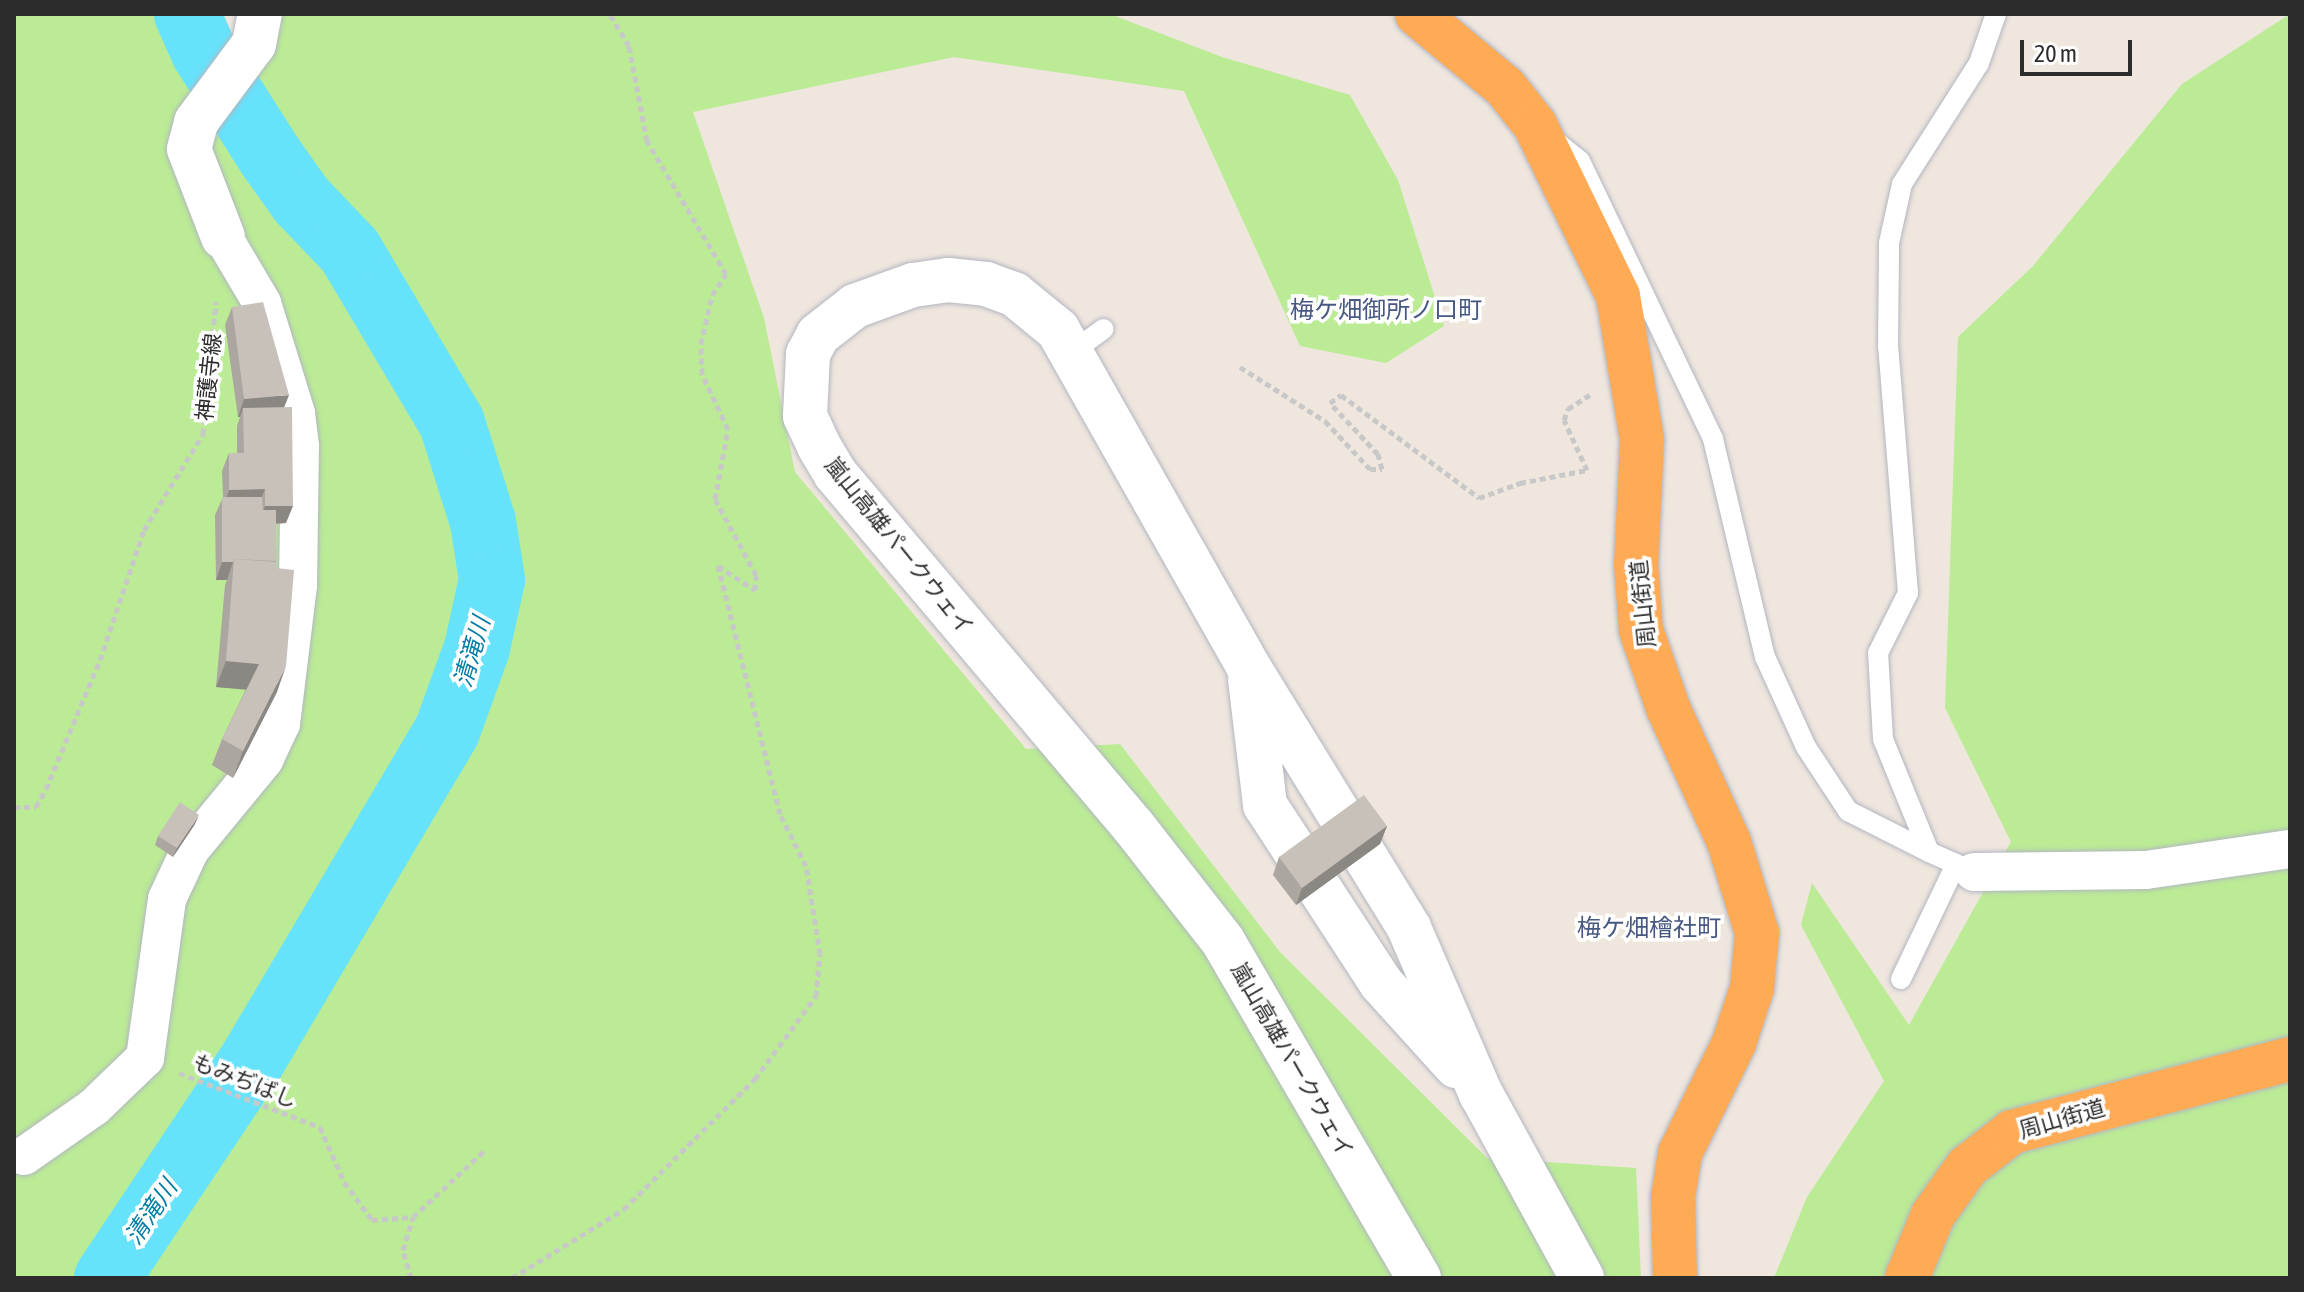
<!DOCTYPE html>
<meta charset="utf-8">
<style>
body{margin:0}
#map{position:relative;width:2304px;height:1292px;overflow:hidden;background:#efe6de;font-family:"Asap Condensed","Noto Sans JP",sans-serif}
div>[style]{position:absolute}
.green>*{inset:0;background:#bbeb95}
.river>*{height:66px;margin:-33px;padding:0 33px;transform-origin:33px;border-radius:33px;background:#67e2fb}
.path>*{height:5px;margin-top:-2.5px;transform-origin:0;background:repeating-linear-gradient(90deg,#c8c8c8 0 6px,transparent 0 10px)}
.roads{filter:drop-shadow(0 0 2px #b2b6c1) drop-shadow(0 0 2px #b2b6c1)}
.service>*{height:20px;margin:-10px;padding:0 10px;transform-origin:10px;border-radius:10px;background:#fff}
.minor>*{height:38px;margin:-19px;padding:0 19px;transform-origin:19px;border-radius:19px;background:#fff}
.tertiary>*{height:44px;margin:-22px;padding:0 22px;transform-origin:22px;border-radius:22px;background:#fff}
.secondary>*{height:44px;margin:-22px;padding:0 22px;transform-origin:22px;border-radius:22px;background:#fff}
.trunk>*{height:44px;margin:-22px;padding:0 22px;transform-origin:22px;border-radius:22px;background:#ffab56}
.wall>*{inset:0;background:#aba69f}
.shaded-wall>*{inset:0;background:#8b8782}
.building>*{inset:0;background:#c7c1b9}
span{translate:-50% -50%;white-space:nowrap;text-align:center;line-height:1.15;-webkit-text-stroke:7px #fff;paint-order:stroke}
.street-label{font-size:22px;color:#2c2c2c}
.neighbourhood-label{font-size:24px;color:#475883}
.water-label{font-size:24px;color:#017da5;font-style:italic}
.frame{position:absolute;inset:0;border:16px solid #2c2c2c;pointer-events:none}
.scale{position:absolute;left:2020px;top:40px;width:112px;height:36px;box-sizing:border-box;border:4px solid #2c2c2c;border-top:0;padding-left:10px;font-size:24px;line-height:28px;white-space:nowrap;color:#2c2c2c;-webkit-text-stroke:6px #fff;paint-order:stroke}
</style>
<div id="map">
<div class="green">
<div style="clip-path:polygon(14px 14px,175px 14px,202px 71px,272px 20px,271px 14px,1110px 14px,1222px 57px,1350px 95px,1398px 180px,1444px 326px,1386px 363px,1300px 346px,1184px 91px,954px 57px,693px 112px,764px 318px,795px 472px,1026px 749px,1120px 744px,1280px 952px,1487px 1158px,1636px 1168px,1641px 1278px,14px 1278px)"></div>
<div style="clip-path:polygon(2290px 14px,2290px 1278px,1774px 1278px,1807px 1197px,1884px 1081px,1801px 925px,1812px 883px,1909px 1025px,2011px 842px,1945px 708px,1958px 337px,2033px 266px,2182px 84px)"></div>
</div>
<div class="river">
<div style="left:107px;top:1278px;width:263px;rotate:-56.3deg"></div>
<div style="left:253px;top:1059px;width:381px;rotate:-59.4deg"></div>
<div style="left:447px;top:731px;width:88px;rotate:-70.1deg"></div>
<div style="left:477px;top:648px;width:70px;rotate:-77.6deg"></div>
<div style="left:492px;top:580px;width:59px;rotate:-98.8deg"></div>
<div style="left:483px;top:522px;width:104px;rotate:-107.4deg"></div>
<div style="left:452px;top:423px;width:200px;rotate:-120.7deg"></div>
<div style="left:350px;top:251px;width:69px;rotate:-133.8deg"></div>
<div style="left:302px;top:201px;width:55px;rotate:-125.4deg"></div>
<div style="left:270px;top:156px;width:123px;rotate:-122.4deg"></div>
<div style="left:204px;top:52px;width:42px;rotate:-114.1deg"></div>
</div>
<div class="path">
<div style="left:1240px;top:367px;width:101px;rotate:32.4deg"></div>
<div style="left:1325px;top:421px;width:66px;rotate:46.8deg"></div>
<div style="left:1370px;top:469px;width:12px"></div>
<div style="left:1382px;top:469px;width:16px;rotate:-105deg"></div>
<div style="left:1378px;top:454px;width:70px;rotate:-133.3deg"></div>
<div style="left:1330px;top:403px;width:14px;rotate:-36deg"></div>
<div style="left:1341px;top:395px;width:172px;rotate:36.7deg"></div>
<div style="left:1479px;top:498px;width:44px;rotate:-20.1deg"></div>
<div style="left:1520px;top:483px;width:68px;rotate:-11deg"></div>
<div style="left:1587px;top:470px;width:55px;rotate:-114.7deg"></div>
<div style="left:1564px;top:420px;width:12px;rotate:-70deg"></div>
<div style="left:1568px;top:409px;width:30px;rotate:-33deg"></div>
<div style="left:14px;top:807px;width:22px"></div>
<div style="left:36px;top:807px;width:21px;rotate:-61deg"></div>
<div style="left:46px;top:789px;width:140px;rotate:-67.3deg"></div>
<div style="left:100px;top:660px;width:137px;rotate:-71.3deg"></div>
<div style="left:144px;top:530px;width:113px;rotate:-58.4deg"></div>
<div style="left:203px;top:434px;width:133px;rotate:-84.4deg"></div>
<div style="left:179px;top:1073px;width:151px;rotate:21deg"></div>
<div style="left:320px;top:1127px;width:60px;rotate:66.4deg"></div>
<div style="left:344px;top:1182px;width:47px;rotate:53.6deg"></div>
<div style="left:372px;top:1220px;width:41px;rotate:-4.2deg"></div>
<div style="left:413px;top:1217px;width:97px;rotate:-42.9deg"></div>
<div style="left:411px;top:1278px;width:29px;rotate:-106deg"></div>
<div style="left:403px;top:1250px;width:34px;rotate:-73deg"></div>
<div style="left:512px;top:1278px;width:132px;rotate:-31.6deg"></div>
<div style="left:624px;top:1209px;width:185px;rotate:-44.8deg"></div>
<div style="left:755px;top:1079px;width:103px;rotate:-53.7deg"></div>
<div style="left:816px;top:996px;width:42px;rotate:-84.6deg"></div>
<div style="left:820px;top:954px;width:89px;rotate:-99deg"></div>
<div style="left:806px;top:866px;width:58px;rotate:-116.6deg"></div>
<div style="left:780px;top:814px;width:256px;rotate:-104deg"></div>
<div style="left:718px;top:566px;width:44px;rotate:33deg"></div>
<div style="left:755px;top:590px;width:15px;rotate:-86deg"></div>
<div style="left:756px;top:575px;width:86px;rotate:-118.3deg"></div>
<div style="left:715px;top:499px;width:71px;rotate:-79.5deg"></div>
<div style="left:728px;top:429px;width:61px;rotate:-115.3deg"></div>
<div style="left:702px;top:374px;width:30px;rotate:-92deg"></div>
<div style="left:701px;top:344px;width:50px;rotate:-77.3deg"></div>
<div style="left:712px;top:295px;width:25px;rotate:-56deg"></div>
<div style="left:726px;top:274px;width:155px;rotate:-120.7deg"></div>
<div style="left:647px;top:141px;width:97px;rotate:-100.7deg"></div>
<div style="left:629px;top:46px;width:37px;rotate:-121deg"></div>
</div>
<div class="roads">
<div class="service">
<div style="left:1554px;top:140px;width:33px;rotate:39deg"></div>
<div style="left:1580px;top:161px;width:308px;rotate:64.4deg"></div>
<div style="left:1713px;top:439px;width:224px;rotate:76.6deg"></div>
<div style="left:1765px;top:657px;width:99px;rotate:65.5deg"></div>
<div style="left:1806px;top:747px;width:77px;rotate:56.7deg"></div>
<div style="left:1848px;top:811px;width:91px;rotate:26.8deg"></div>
<div style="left:1072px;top:352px;width:39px;rotate:-36deg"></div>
<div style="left:1974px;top:872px;width:49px;rotate:-156deg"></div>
<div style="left:1929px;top:852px;width:122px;rotate:-112.2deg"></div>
<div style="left:1883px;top:739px;width:86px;rotate:-93.3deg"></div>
<div style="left:1878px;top:653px;width:67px;rotate:-63.4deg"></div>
<div style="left:1908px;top:593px;width:247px;rotate:-94.6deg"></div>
<div style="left:1888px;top:347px;width:104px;rotate:-89.4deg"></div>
<div style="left:1889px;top:243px;width:60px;rotate:-77.6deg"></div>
<div style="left:1902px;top:184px;width:143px;rotate:-57.5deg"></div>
<div style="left:1979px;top:63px;width:52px;rotate:-70.9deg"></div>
<div style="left:1901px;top:979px;width:127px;rotate:-64.4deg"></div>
</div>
<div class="minor">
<div style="left:1974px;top:872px;width:172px;rotate:-0.7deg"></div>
<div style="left:2146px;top:870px;width:146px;rotate:-8.3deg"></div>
<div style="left:24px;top:1156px;width:85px;rotate:-35deg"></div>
<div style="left:94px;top:1107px;width:71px;rotate:-43.9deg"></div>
<div style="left:145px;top:1058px;width:161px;rotate:-82.1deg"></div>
<div style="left:167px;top:899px;width:54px;rotate:-64.9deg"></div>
<div style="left:190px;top:850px;width:117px;rotate:-50.6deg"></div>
<div style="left:264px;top:760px;width:40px;rotate:-65deg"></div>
<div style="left:281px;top:724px;width:139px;rotate:-83deg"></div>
<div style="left:298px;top:586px;width:140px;rotate:-89.2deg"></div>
<div style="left:300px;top:446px;width:33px;rotate:-97deg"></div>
<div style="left:296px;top:413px;width:115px;rotate:-107.2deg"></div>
<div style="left:262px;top:303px;width:77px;rotate:-120.6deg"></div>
</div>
<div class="tertiary">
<div style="left:1250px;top:679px;width:127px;rotate:83.2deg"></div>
<div style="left:1265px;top:805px;width:212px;rotate:56.9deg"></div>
<div style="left:1381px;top:983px;width:112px;rotate:47.9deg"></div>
<div style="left:1419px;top:1278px;width:390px;rotate:-120.2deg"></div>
<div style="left:1223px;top:941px;width:146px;rotate:-128deg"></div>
<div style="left:1133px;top:826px;width:462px;rotate:-130.2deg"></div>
<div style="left:835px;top:473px;width:31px;rotate:-121deg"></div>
<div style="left:819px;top:446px;width:33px;rotate:-115deg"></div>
<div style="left:805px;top:416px;width:62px;rotate:-87.2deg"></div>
<div style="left:808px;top:354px;width:21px;rotate:-62deg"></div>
<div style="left:818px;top:335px;width:47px;rotate:-38.1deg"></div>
<div style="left:855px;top:306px;width:62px;rotate:-19.9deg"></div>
<div style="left:913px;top:285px;width:35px;rotate:-8deg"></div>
<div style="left:948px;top:280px;width:38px;rotate:6deg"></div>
<div style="left:986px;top:284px;width:30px;rotate:20deg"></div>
<div style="left:1014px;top:294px;width:57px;rotate:39.3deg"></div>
<div style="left:1058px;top:330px;width:386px;rotate:60.5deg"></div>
<div style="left:1248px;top:666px;width:308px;rotate:58.4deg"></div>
<div style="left:1409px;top:928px;width:181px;rotate:66.6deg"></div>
<div style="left:1481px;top:1094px;width:210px;rotate:61.2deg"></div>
</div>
<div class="secondary">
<div style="left:223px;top:237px;width:94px;rotate:-111.1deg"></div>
<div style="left:189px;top:149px;width:28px;rotate:-75deg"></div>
<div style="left:196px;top:122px;width:97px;rotate:-53.4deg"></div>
<div style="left:254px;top:44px;width:31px;rotate:-79deg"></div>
</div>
<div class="trunk">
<div style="left:1417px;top:14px;width:114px;rotate:39.7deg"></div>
<div style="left:1505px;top:87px;width:48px;rotate:51.7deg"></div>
<div style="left:1535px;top:125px;width:190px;rotate:64.1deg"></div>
<div style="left:1618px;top:296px;width:145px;rotate:80.5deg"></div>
<div style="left:1642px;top:439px;width:125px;rotate:92.7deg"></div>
<div style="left:1636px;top:564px;width:66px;rotate:85.7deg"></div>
<div style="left:1641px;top:630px;width:83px;rotate:70.9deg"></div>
<div style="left:1668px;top:708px;width:147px;rotate:65.5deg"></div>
<div style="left:1729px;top:842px;width:95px;rotate:72.9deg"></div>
<div style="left:1757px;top:933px;width:55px;rotate:95.2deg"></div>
<div style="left:1752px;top:988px;width:58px;rotate:108.1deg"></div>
<div style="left:1734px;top:1043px;width:123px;rotate:116.1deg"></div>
<div style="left:1680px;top:1153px;width:45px;rotate:99deg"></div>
<div style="left:1673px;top:1197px;width:81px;rotate:88.6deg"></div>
<div style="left:1907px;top:1278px;width:68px;rotate:-67.6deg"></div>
<div style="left:1933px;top:1215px;width:59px;rotate:-54.7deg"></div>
<div style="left:1967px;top:1167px;width:57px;rotate:-37.9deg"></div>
<div style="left:2012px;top:1132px;width:287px;rotate:-14.7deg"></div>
</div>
</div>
<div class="wall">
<div style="clip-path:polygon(232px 307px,284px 407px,286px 523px,276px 524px,277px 692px,233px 778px,212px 765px,222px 739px,246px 689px,216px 687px,225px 585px,227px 580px,216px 580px,215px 515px,223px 497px,222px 471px,229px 453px,237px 453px,237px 426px,240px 417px,238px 417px,225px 325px)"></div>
<div style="clip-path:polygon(195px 824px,173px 857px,155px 845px,158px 836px)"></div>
<div style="clip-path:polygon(1387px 826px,1380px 844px,1296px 905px,1273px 875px,1279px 857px)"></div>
</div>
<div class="shaded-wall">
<div style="clip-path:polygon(289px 395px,282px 413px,243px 408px,240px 417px,238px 417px,244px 399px)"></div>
<div style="clip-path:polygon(265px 489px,258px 507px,223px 508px,229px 490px)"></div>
<div style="clip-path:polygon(265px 506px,293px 506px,286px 523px,258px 524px)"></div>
<div style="clip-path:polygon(222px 562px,233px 562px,227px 580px,216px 580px)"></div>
<div style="clip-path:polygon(226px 661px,259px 664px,249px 690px,216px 687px)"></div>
<div style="clip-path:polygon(286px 666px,277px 692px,233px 778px,243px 751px)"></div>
<div style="clip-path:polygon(199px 815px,195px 824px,173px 857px,177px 848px)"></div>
<div style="clip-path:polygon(1387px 826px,1380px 844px,1296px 905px,1302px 888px)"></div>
</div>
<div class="building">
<div style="clip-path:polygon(263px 302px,289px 395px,244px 399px,232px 307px)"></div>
<div style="clip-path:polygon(292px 407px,293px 506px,265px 506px,265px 489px,229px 490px,229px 453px,244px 453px,243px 408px)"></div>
<div style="clip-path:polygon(222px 497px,262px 497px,263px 510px,276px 510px,276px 561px,234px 559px,233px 562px,222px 562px)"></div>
<div style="clip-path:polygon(234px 559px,277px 562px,276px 568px,294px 570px,286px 666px,243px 751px,222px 739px,259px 664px,226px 661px)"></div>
<div style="clip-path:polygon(1364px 795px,1387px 826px,1302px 888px,1279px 857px)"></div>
<div style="clip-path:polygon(180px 802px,199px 815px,177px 848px,158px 836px)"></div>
</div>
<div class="street-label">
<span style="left:209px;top:377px;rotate:-84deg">神護寺線</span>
<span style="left:899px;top:546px;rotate:51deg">嵐山高雄パークウェイ</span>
<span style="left:1643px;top:604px;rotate:-96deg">周山街道</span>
<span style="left:1292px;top:1060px;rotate:60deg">嵐山高雄パークウェイ</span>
<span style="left:245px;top:1081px;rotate:21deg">もみぢばし</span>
<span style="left:2062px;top:1119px;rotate:-16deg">周山街道</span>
</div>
<div class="neighbourhood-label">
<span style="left:1386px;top:310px">梅ケ畑御所ノ口町</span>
<span style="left:1649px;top:928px">梅ケ畑檜社町</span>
</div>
<div class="water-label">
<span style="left:472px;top:652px;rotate:-74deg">清滝川</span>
<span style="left:151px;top:1212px;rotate:-56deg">清滝川</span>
</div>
<div class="frame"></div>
<div class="scale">20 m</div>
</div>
